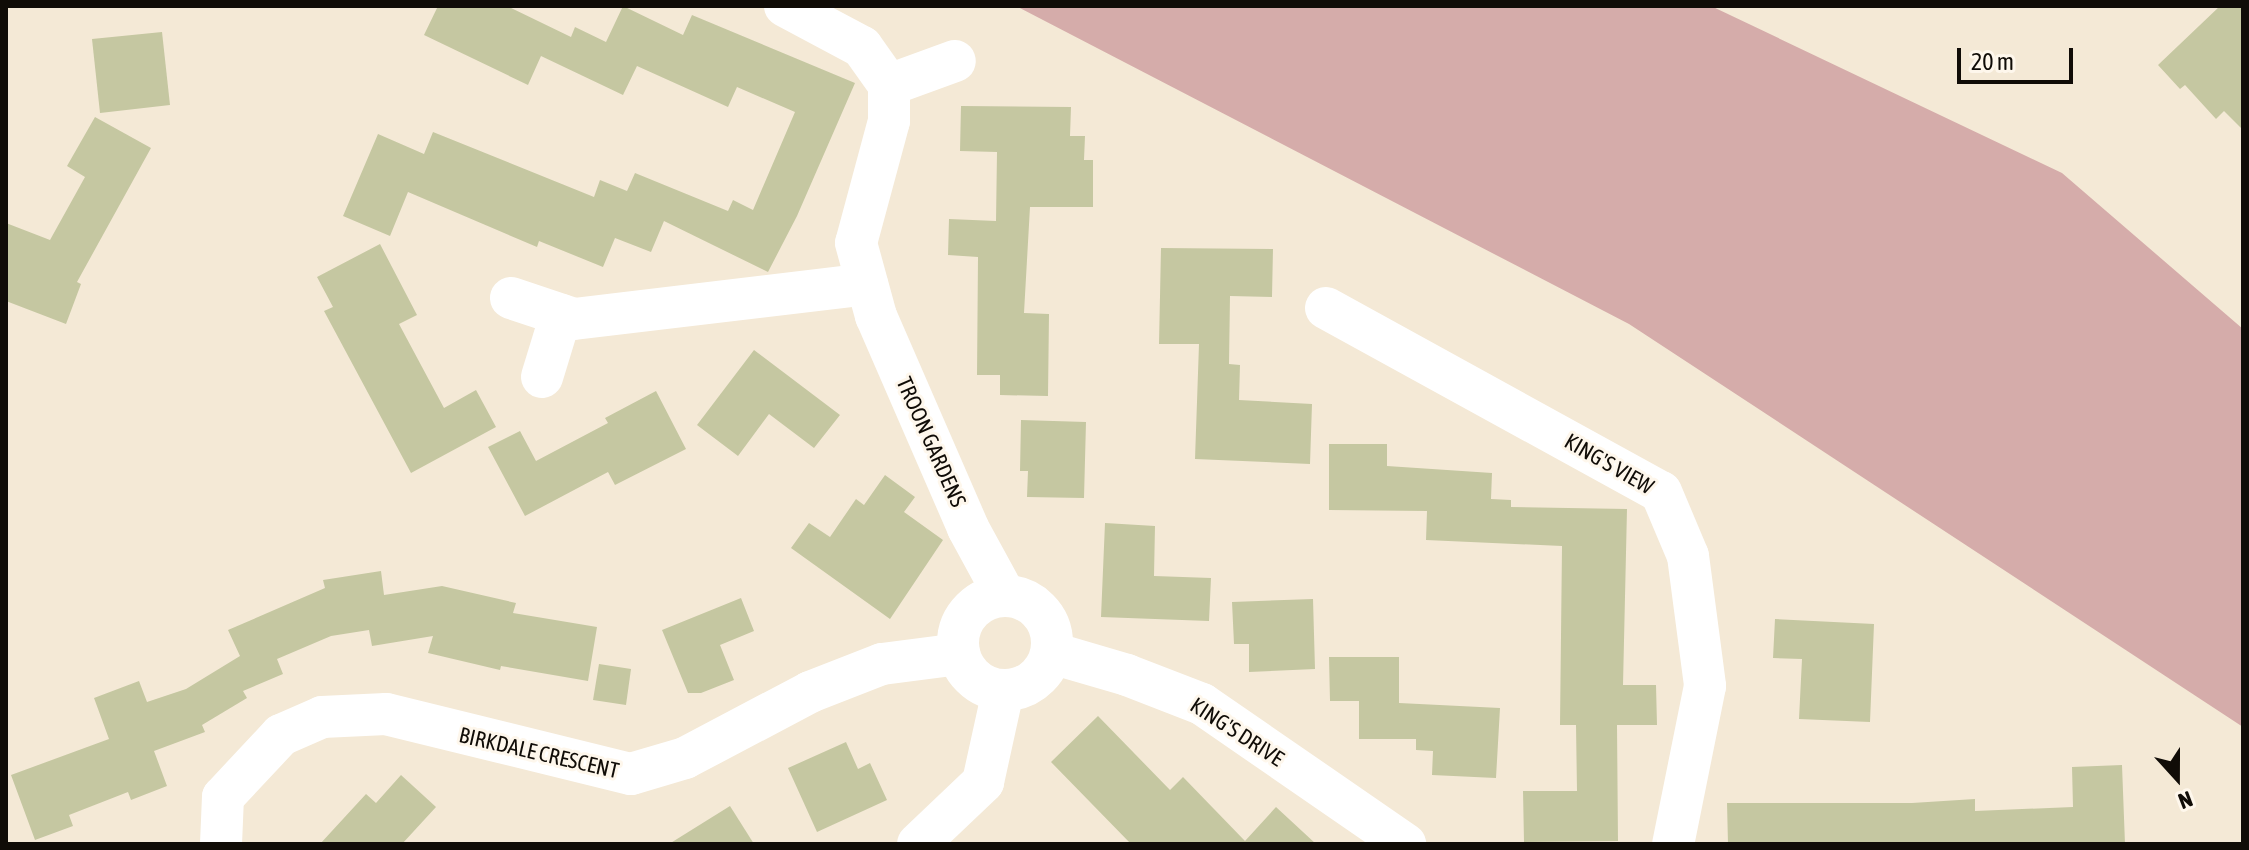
<!DOCTYPE html>
<style>
body{margin:0}
#map{position:relative;width:2249px;height:850px;overflow:hidden;background:#f4e9d6;font-family:"Asap Condensed",sans-serif}
div>[style]{position:absolute}
.green>*{inset:0;background:#d5acaa}
.building>*{inset:0;background:#c5c7a1}
.minor>*{height:42px;margin:-21px;padding:0 21px;transform-origin:21px;border-radius:21px;background:#fff}
.minor>.ring{margin:-21px;padding:0;box-sizing:content-box;background:none;border:42px solid #fff;border-radius:50%}
span{translate:-50% -50%;white-space:nowrap;text-align:center;line-height:1.15;-webkit-text-stroke:6px #fef7ec;paint-order:stroke}
.street-label{font-size:22px;color:#100c07}
.frame{position:absolute;inset:0;border:8px solid #100c07;pointer-events:none}
.north{position:absolute;left:2137px;top:738px;width:80px;height:80px;-webkit-text-stroke:6px #fef7ec;paint-order:stroke;rotate:159deg;font-size:22px;font-weight:700;line-height:32px;text-align:center;color:#100c07}
.north::after{content:'';display:block;margin:auto;width:28px;height:36px;background:#100c07;clip-path:polygon(50% 0,100% 100%,50% 72%,0 100%)}
.scale{position:absolute;left:1957px;top:48px;width:116px;height:36px;box-sizing:border-box;border:4px solid #100c07;border-top:0;padding-left:10px;font-size:24px;line-height:28px;white-space:nowrap;color:#100c07;-webkit-text-stroke:6px #fef7ec;paint-order:stroke}
</style>
<div id="map">
<div class="green">
<div style="clip-path:polygon(1016px 6px,1711px 6px,2062px 173px,2243px 329px,2243px 727px,1629px 324px)"></div>
</div>
<div class="building">
<div style="clip-path:polygon(438px 6px,507px 6px,571px 37px,575px 27px,606px 42px,623px 6px,683px 35px,692px 15px,855px 83px,797px 216px,768px 272px,664px 221px,651px 252px,615px 238px,603px 267px,539px 241px,537px 247px,408px 192px,390px 236px,343px 216px,378px 134px,424px 154px,433px 132px,594px 197px,600px 180px,627px 191px,635px 173px,728px 211px,733px 200px,753px 210px,795px 112px,737px 87px,728px 107px,637px 66px,623px 95px,541px 56px,528px 85px,424px 35px)"></div>
<div style="clip-path:polygon(2220px 6px,2243px 6px,2243px 130px,2224px 111px,2216px 119px,2185px 85px,2180px 89px,2158px 65px)"></div>
<div style="clip-path:polygon(162px 32px,170px 105px,100px 113px,92px 39px)"></div>
<div style="clip-path:polygon(961px 106px,1071px 107px,1070px 136px,1085px 136px,1084px 160px,1093px 160px,1093px 207px,1030px 207px,1024px 313px,1049px 314px,1048px 396px,1000px 395px,1000px 375px,977px 375px,978px 257px,948px 255px,949px 219px,996px 221px,997px 152px,960px 151px)"></div>
<div style="clip-path:polygon(95px 117px,151px 148px,77px 282px,81px 284px,66px 324px,6px 301px,6px 223px,50px 240px,85px 177px,67px 166px)"></div>
<div style="clip-path:polygon(380px 244px,417px 315px,399px 324px,444px 408px,476px 390px,496px 427px,411px 473px,324px 311px,333px 307px,317px 277px)"></div>
<div style="clip-path:polygon(1161px 248px,1273px 249px,1272px 297px,1230px 296px,1229px 364px,1240px 365px,1239px 400px,1312px 404px,1310px 464px,1195px 459px,1199px 344px,1159px 344px)"></div>
<div style="clip-path:polygon(754px 350px,840px 415px,814px 448px,769px 414px,738px 456px,697px 425px)"></div>
<div style="clip-path:polygon(656px 391px,686px 449px,615px 485px,608px 472px,525px 516px,488px 447px,520px 431px,536px 461px,608px 423px,605px 418px)"></div>
<div style="clip-path:polygon(1021px 420px,1086px 422px,1084px 498px,1027px 497px,1028px 471px,1020px 471px)"></div>
<div style="clip-path:polygon(1329px 444px,1387px 444px,1387px 466px,1492px 473px,1491px 499px,1511px 500px,1511px 507px,1627px 509px,1623px 685px,1656px 685px,1657px 725px,1617px 725px,1618px 841px,1524px 842px,1523px 791px,1577px 791px,1576px 725px,1560px 725px,1562px 546px,1426px 540px,1427px 511px,1329px 510px)"></div>
<div style="clip-path:polygon(885px 475px,915px 497px,904px 512px,943px 540px,890px 619px,791px 548px,809px 523px,830px 537px,856px 499px,864px 505px)"></div>
<div style="clip-path:polygon(1105px 523px,1155px 526px,1154px 576px,1211px 578px,1209px 621px,1101px 617px)"></div>
<div style="clip-path:polygon(381px 571px,384px 595px,442px 586px,516px 603px,513px 613px,597px 627px,588px 681px,501px 666px,500px 670px,428px 653px,433px 636px,372px 646px,369px 630px,331px 636px,277px 659px,283px 674px,243px 691px,247px 698px,202px 725px,205px 732px,154px 751px,167px 786px,131px 800px,128px 792px,69px 815px,73px 826px,35px 840px,11px 775px,109px 739px,94px 698px,139px 681px,147px 702px,186px 689px,240px 656px,228px 630px,325px 588px,323px 580px)"></div>
<div style="clip-path:polygon(741px 598px,754px 631px,720px 645px,734px 680px,701px 693px,688px 693px,662px 630px)"></div>
<div style="clip-path:polygon(1313px 599px,1315px 669px,1249px 672px,1249px 644px,1234px 644px,1232px 602px)"></div>
<div style="clip-path:polygon(1775px 619px,1874px 624px,1870px 722px,1799px 719px,1802px 659px,1773px 658px)"></div>
<div style="clip-path:polygon(1329px 657px,1399px 657px,1399px 703px,1500px 708px,1496px 778px,1432px 775px,1433px 751px,1416px 750px,1416px 739px,1359px 739px,1359px 701px,1330px 701px)"></div>
<div style="clip-path:polygon(599px 664px,631px 669px,626px 705px,593px 700px)"></div>
<div style="clip-path:polygon(1098px 716px,1170px 790px,1183px 777px,1245px 841px,1276px 807px,1316px 844px,1131px 844px,1051px 762px)"></div>
<div style="clip-path:polygon(846px 742px,858px 769px,870px 763px,887px 800px,817px 832px,788px 768px)"></div>
<div style="clip-path:polygon(2122px 765px,2125px 844px,1728px 844px,1727px 803px,1912px 803px,1975px 799px,1975px 811px,2073px 807px,2072px 767px)"></div>
<div style="clip-path:polygon(401px 775px,436px 807px,402px 844px,320px 844px,366px 794px,376px 803px)"></div>
<div style="clip-path:polygon(730px 806px,754px 844px,669px 844px)"></div>
</div>
<div class="minor">
<div style="left:785px;top:6px;width:87px;rotate:28deg"></div>
<div style="left:862px;top:47px;width:47px;rotate:54.6deg"></div>
<div style="left:889px;top:85px;width:36px;rotate:90deg"></div>
<div style="left:889px;top:121px;width:126px;rotate:105.1deg"></div>
<div style="left:856px;top:243px;width:76px;rotate:74.7deg"></div>
<div style="left:876px;top:316px;width:231px;rotate:66.5deg"></div>
<div style="left:968px;top:528px;width:77px;rotate:61.4deg"></div>
<div style="left:889px;top:85px;width:70px;rotate:-20deg"></div>
<div style="left:511px;top:298px;width:66px;rotate:18.4deg"></div>
<div style="left:574px;top:319px;width:295px;rotate:-6.8deg"></div>
<div style="left:1326px;top:308px;width:382px;rotate:28.8deg"></div>
<div style="left:1661px;top:492px;width:69px;rotate:67.1deg"></div>
<div style="left:1688px;top:556px;width:131px;rotate:82.5deg"></div>
<div style="left:1705px;top:686px;width:161px;rotate:101.4deg"></div>
<div style="left:542px;top:377px;width:65px;rotate:-73deg"></div>
<div class="ring" style="left:958px;top:596px;width:52px;height:52px"></div>
<div style="left:1052px;top:653px;width:78px;rotate:16.3deg"></div>
<div style="left:1127px;top:675px;width:80px;rotate:21.1deg"></div>
<div style="left:1202px;top:704px;width:247px;rotate:34.6deg"></div>
<div style="left:221px;top:844px;width:47px;rotate:-87.6deg"></div>
<div style="left:223px;top:797px;width:85px;rotate:-46.9deg"></div>
<div style="left:281px;top:735px;width:45px;rotate:-23.7deg"></div>
<div style="left:322px;top:717px;width:64px;rotate:-2.7deg"></div>
<div style="left:386px;top:714px;width:252px;rotate:13.8deg"></div>
<div style="left:631px;top:774px;width:56px;rotate:-16.5deg"></div>
<div style="left:685px;top:758px;width:141px;rotate:-27.8deg"></div>
<div style="left:810px;top:692px;width:77px;rotate:-21.3deg"></div>
<div style="left:882px;top:664px;width:78px;rotate:-7.4deg"></div>
<div style="left:918px;top:844px;width:90px;rotate:-43.6deg"></div>
<div style="left:983px;top:782px;width:93px;rotate:-77.6deg"></div>
</div>
<div class="street-label">
<span style="left:931px;top:442px;rotate:66deg">TROON GARDENS</span>
<span style="left:1609px;top:464px;rotate:30deg">KING'S VIEW</span>
<span style="left:1237px;top:732px;rotate:33deg">KING'S DRIVE</span>
<span style="left:539px;top:753px;rotate:13deg">BIRKDALE CRESCENT</span>
</div>
<div class="frame"></div>
<div class="north">N</div>
<div class="scale">20 m</div>
</div>
